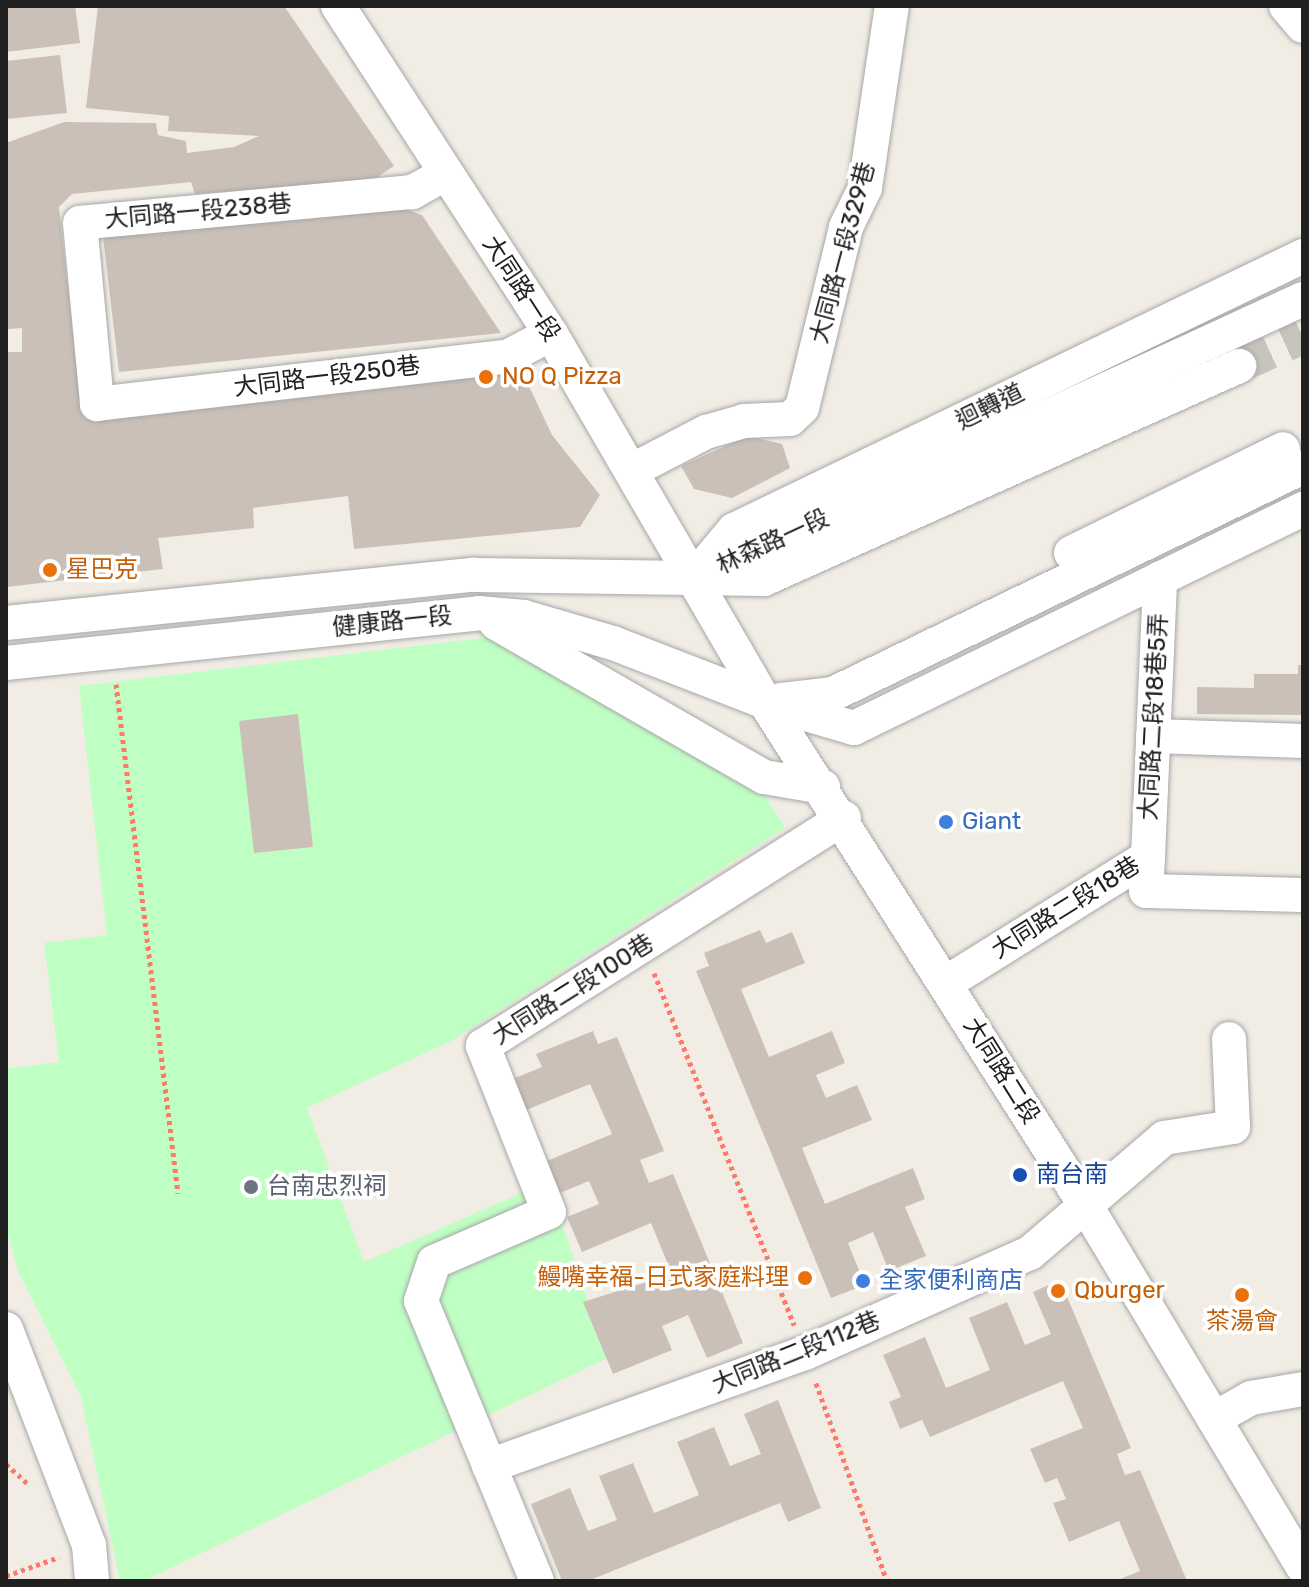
<!DOCTYPE html>
<meta charset="utf-8">
<style>
body{margin:0}
#map{position:relative;width:1309px;height:1587px;overflow:hidden;background:#f1ede5;font-family:Rubik,"Noto Sans TC",sans-serif}
div>[style]{position:absolute}
.park>*{inset:0;background:#bfffc4}
.building>*{inset:0;background:#cac0b8}
.minor-tunnel>*{height:34px;margin-top:-17px;transform-origin:0;background:repeating-linear-gradient(90deg,#c7c4be 0 34px,transparent 0 51px)}
.path>*{height:5px;margin-top:-2.5px;transform-origin:0;background:repeating-linear-gradient(90deg,#ff7968 0 4px,transparent 0 8px)}
.roads{filter:drop-shadow(0 0 2px #a7a7a7) drop-shadow(0 0 2px #a7a7a7)}
.minor>*{height:34px;margin:-17px;padding:0 17px;transform-origin:17px;border-radius:17px;background:#fff}
.dots>*{width:22px;height:22px;translate:-50% -50%;box-sizing:border-box;border:4px solid #fff;border-radius:50%}
span{translate:-50% -50%;white-space:nowrap;text-align:center;line-height:1.15;-webkit-text-stroke:7px #fff;paint-order:stroke}
.street-label{font-size:24px;color:#202020}
.food-label{font-size:24px;color:#c56008}
.left{translate:0 -50%;text-align:left}
.right{translate:-100% -50%;text-align:right}
.shop-label{font-size:24px;color:#366cbe}
.transit-label{font-size:24px;color:#164399}
.worship-label{font-size:24px;color:#5b616d}
.frame{position:absolute;inset:0;border:8px solid #202020;pointer-events:none}
</style>
<div id="map">
<div class="park">
<div style="clip-path:polygon(490px 637px,760px 787px,785px 828px,453px 1040px,307px 1108px,364px 1262px,528px 1190px,561px 1220px,607px 1358px,144px 1581px,120px 1581px,81px 1397px,18px 1271px,6px 1226px,6px 1069px,59px 1062px,44px 943px,107px 935px,79px 686px)"></div>
</div>
<div class="building">
<div style="clip-path:polygon(6px 6px,75px 6px,80px 43px,6px 52px)"></div>
<div style="clip-path:polygon(98px 6px,284px 6px,394px 166px,373px 180px,195px 194px,191px 182px,72px 194px,59px 207px,82px 415px,520px 367px,552px 435px,600px 495px,580px 527px,354px 549px,348px 496px,253px 508px,254px 528px,158px 538px,163px 569px,6px 587px,6px 352px,22px 352px,22px 328px,8px 329px,6px 305px,6px 143px,64px 122px,156px 123px,158px 135px,186px 141px,187px 153px,234px 147px,259px 136px,168px 131px,169px 116px,86px 108px)"></div>
<div style="clip-path:polygon(60px 55px,67px 113px,6px 119px,6px 61px)"></div>
<div style="clip-path:polygon(396px 206px,422px 215px,501px 333px,119px 372px,103px 237px)"></div>
<div style="clip-path:polygon(748px 436px,782px 444px,790px 468px,732px 498px,694px 489px,681px 466px)"></div>
<div style="clip-path:polygon(1298px 665px,1303px 665px,1303px 715px,1197px 714px,1197px 687px,1254px 688px,1254px 674px,1298px 674px)"></div>
<div style="clip-path:polygon(298px 714px,313px 847px,254px 853px,239px 721px)"></div>
<div style="clip-path:polygon(760px 930px,766px 943px,792px 932px,805px 963px,741px 989px,769px 1057px,832px 1031px,845px 1063px,816px 1075px,826px 1098px,857px 1085px,872px 1120px,802px 1148px,825px 1204px,913px 1168px,925px 1199px,905px 1207px,926px 1256px,889px 1271px,873px 1232px,848px 1243px,865px 1285px,831px 1298px,696px 971px,709px 966px,704px 953px)"></div>
<div style="clip-path:polygon(593px 1031px,598px 1044px,617px 1037px,664px 1151px,640px 1160px,649px 1183px,673px 1174px,743px 1343px,707px 1358px,688px 1315px,662px 1326px,672px 1350px,613px 1374px,583px 1302px,672px 1274px,651px 1223px,582px 1252px,567px 1217px,599px 1204px,589px 1181px,560px 1193px,547px 1161px,612px 1134px,590px 1084px,521px 1112px,508px 1081px,542px 1067px,536px 1054px)"></div>
<div style="clip-path:polygon(1060px 1280px,1131px 1448px,1117px 1454px,1125px 1475px,1140px 1470px,1187px 1581px,1115px 1581px,1140px 1571px,1119px 1521px,1069px 1542px,1053px 1503px,1066px 1499px,1057px 1478px,1045px 1483px,1030px 1449px,1083px 1428px,1063px 1381px,930px 1437px,922px 1420px,900px 1429px,889px 1402px,901px 1397px,883px 1355px,925px 1337px,946px 1388px,990px 1370px,969px 1318px,1007px 1302px,1025px 1345px,1051px 1334px,1033px 1292px)"></div>
<div style="clip-path:polygon(778px 1400px,821px 1508px,788px 1522px,780px 1503px,588px 1581px,562px 1581px,531px 1504px,570px 1488px,588px 1531px,617px 1520px,599px 1476px,633px 1463px,654px 1513px,699px 1495px,677px 1442px,714px 1427px,730px 1466px,761px 1454px,744px 1414px)"></div>
</div>
<div class="minor-tunnel">
<div style="left:1239px;top:366px;width:70px;rotate:-24.4deg"></div>
</div>
<div class="path">
<div style="left:116px;top:684px;width:513px;rotate:83.06deg"></div>
<div style="left:654px;top:973px;width:379px;rotate:68.3deg"></div>
<div style="left:816px;top:1383px;width:210px;rotate:70.3deg"></div>
<div style="left:6px;top:1464px;width:31px;rotate:42deg"></div>
<div style="left:6px;top:1576px;width:56px;rotate:-19.7deg"></div>
</div>
<div class="roads">
<div class="minor">
<div style="left:338px;top:6px;width:391px;rotate:57deg"></div>
<div style="left:551px;top:334px;width:426px;rotate:59.8deg"></div>
<div style="left:765px;top:702px;width:598px;rotate:57.51deg"></div>
<div style="left:1086px;top:1206px;width:421px;rotate:59deg"></div>
<div style="left:1286px;top:6px;width:26px;rotate:50deg"></div>
<div style="left:445px;top:174px;width:38px;rotate:151deg"></div>
<div style="left:412px;top:192px;width:333px;rotate:174.7deg"></div>
<div style="left:80px;top:223px;width:182px;rotate:84.6deg"></div>
<div style="left:97px;top:404px;width:415px;rotate:-6.6deg"></div>
<div style="left:509px;top:356px;width:47px;rotate:-27.6deg"></div>
<div style="left:631px;top:471px;width:85px;rotate:-27.5deg"></div>
<div style="left:706px;top:432px;width:40px;rotate:-16deg"></div>
<div style="left:744px;top:421px;width:46px;rotate:-2.5deg"></div>
<div style="left:790px;top:419px;width:16px;rotate:-43deg"></div>
<div style="left:802px;top:408px;width:186px;rotate:-76.3deg"></div>
<div style="left:846px;top:227px;width:43px;rotate:-64deg"></div>
<div style="left:865px;top:188px;width:184px;rotate:-81.6deg"></div>
<div style="left:1071px;top:553px;width:236px;rotate:-26.1deg"></div>
<div style="left:704px;top:574px;width:659px;rotate:-24.66deg"></div>
<div style="left:693px;top:579px;width:64px;rotate:-50.1deg"></div>
<div style="left:734px;top:530px;width:632px;rotate:-25.71deg"></div>
<div style="left:6px;top:623px;width:470px;rotate:-5.9deg"></div>
<div style="left:474px;top:575px;width:290px;rotate:0.8deg"></div>
<div style="left:764px;top:579px;width:521px;rotate:-24.15deg"></div>
<div style="left:496px;top:623px;width:309px;rotate:29.9deg"></div>
<div style="left:764px;top:777px;width:60px;rotate:9.6deg"></div>
<div style="left:6px;top:663px;width:476px;rotate:-6deg"></div>
<div style="left:479px;top:613px;width:45px;rotate:5.1deg"></div>
<div style="left:524px;top:617px;width:93px;rotate:16.3deg"></div>
<div style="left:613px;top:643px;width:163px;rotate:21.2deg"></div>
<div style="left:765px;top:702px;width:93px;rotate:16.3deg"></div>
<div style="left:854px;top:728px;width:500px;rotate:-26deg"></div>
<div style="left:781px;top:700px;width:52px;rotate:-6.6deg"></div>
<div style="left:833px;top:694px;width:522px;rotate:-25.78deg"></div>
<div style="left:1153px;top:736px;width:150px;rotate:1.9deg"></div>
<div style="left:1148px;top:857px;width:279px;rotate:-87.5deg"></div>
<div style="left:946px;top:983px;width:238px;rotate:-32deg"></div>
<div style="left:1148px;top:857px;width:34px;rotate:93deg"></div>
<div style="left:1146px;top:891px;width:157px;rotate:1.5deg"></div>
<div style="left:6px;top:1329px;width:231px;rotate:69deg"></div>
<div style="left:89px;top:1545px;width:36px;rotate:85deg"></div>
<div style="left:1214px;top:1419px;width:43px;rotate:-29.6deg"></div>
<div style="left:1251px;top:1398px;width:53px;rotate:-9.8deg"></div>
<div style="left:489px;top:1466px;width:336px;rotate:-19.7deg"></div>
<div style="left:805px;top:1353px;width:246px;rotate:-24deg"></div>
<div style="left:1030px;top:1253px;width:177px;rotate:-40.6deg"></div>
<div style="left:1164px;top:1138px;width:70px;rotate:-9.1deg"></div>
<div style="left:1233px;top:1127px;width:88px;rotate:-92.6deg"></div>
<div style="left:537px;top:1581px;width:303px;rotate:-112.5deg"></div>
<div style="left:421px;top:1301px;width:41px;rotate:-71.6deg"></div>
<div style="left:434px;top:1262px;width:125px;rotate:-23.5deg"></div>
<div style="left:549px;top:1212px;width:179px;rotate:-111.7deg"></div>
<div style="left:483px;top:1046px;width:427px;rotate:-32.3deg"></div>
</div>
</div>
<div class="dots">
<div style="left:486px;top:377px;background:#e8710a"></div>
<div style="left:50px;top:570px;background:#e8710a"></div>
<div style="left:946px;top:822px;background:#3f7fe0"></div>
<div style="left:1020px;top:1175px;background:#1a4fb4"></div>
<div style="left:251px;top:1187px;background:#6b7280"></div>
<div style="left:805px;top:1278px;background:#e8710a"></div>
<div style="left:863px;top:1281px;background:#3f7fe0"></div>
<div style="left:1058px;top:1291px;background:#e8710a"></div>
<div style="left:1242px;top:1295px;background:#e8710a"></div>
</div>
<div class="street-label">
<span style="left:198px;top:212px;rotate:-5deg">大同路一段238巷</span>
<span style="left:843px;top:253px;rotate:-75deg">大同路一段329巷</span>
<span style="left:521px;top:289px;rotate:57deg">大同路一段</span>
<span style="left:327px;top:377px;rotate:-7deg">大同路一段250巷</span>
<span style="left:990px;top:407px;rotate:-26deg">迴轉道</span>
<span style="left:773px;top:542px;rotate:-25deg">林森路一段</span>
<span style="left:392px;top:622px;rotate:-6deg">健康路一段</span>
<span style="left:1154px;top:717px;rotate:-87deg">大同路二段18巷5弄</span>
<span style="left:1066px;top:908px;rotate:-32deg">大同路二段18巷</span>
<span style="left:573px;top:990px;rotate:-32deg">大同路二段100巷</span>
<span style="left:1001px;top:1071px;rotate:58deg">大同路二段</span>
<span style="left:796px;top:1353px;rotate:-22deg">大同路二段112巷</span>
</div>
<div class="food-label">
<span class="left" style="left:502px;top:377px">NO Q Pizza</span>
<span class="left" style="left:66px;top:570px">星巴克</span>
<span class="right" style="left:789px;top:1278px">鰻嘴幸福-日式家庭料理</span>
<span class="left" style="left:1074px;top:1291px">Qburger</span>
<span style="left:1242px;top:1322px">茶湯會</span>
</div>
<div class="shop-label">
<span class="left" style="left:962px;top:822px">Giant</span>
<span class="left" style="left:879px;top:1281px">全家便利商店</span>
</div>
<div class="transit-label">
<span class="left" style="left:1036px;top:1175px">南台南</span>
</div>
<div class="worship-label">
<span class="left" style="left:267px;top:1187px">台南忠烈祠</span>
</div>
<div class="frame"></div>
</div>
